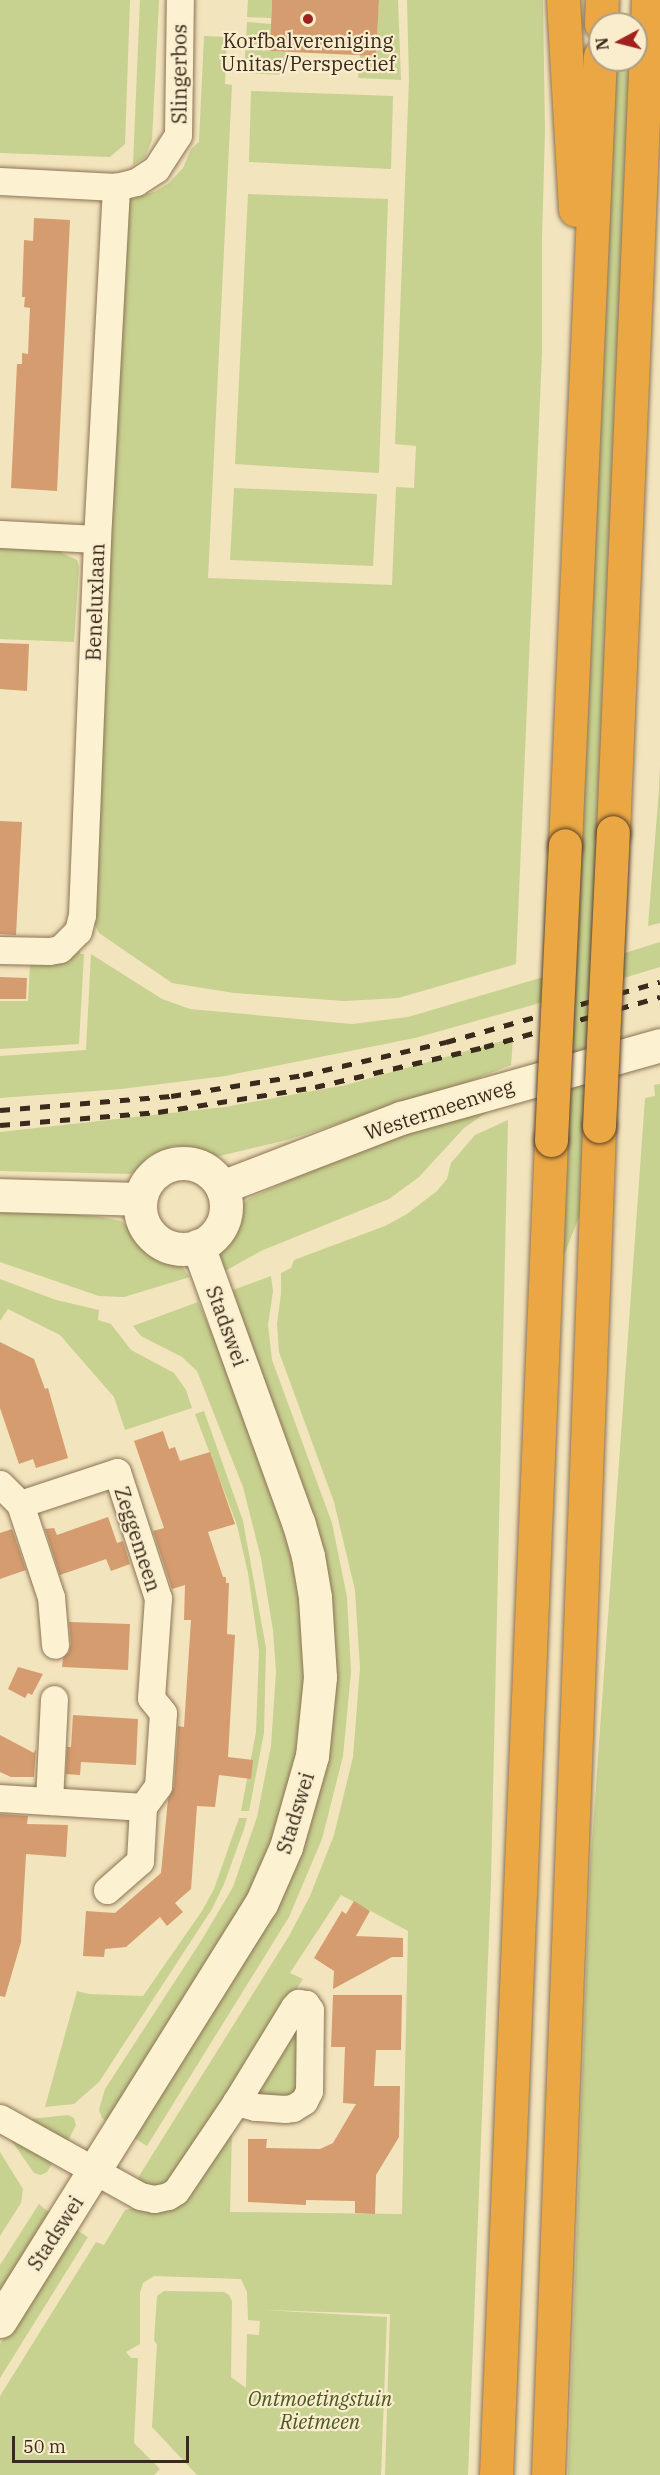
<!DOCTYPE html>
<style>
body{margin:0}
#map{position:relative;width:660px;height:2475px;overflow:hidden;background:#f2e4bd;font-family:"IBM Plex Serif",serif}
div>[style]{position:absolute}
.green>*{inset:0;background:#c7d190}
.building>*{inset:0;background:#d49c6f}
.roads{filter:drop-shadow(0 0 2px #8c7354) drop-shadow(0 0 2px #8c7354)}
.minor>*{height:27px;margin:-13.5px;padding:0 13.5px;transform-origin:13.5px;border-radius:13.5px;background:#fcf1d1}
.tertiary>*{height:33px;margin:-16.5px;padding:0 16.5px;transform-origin:16.5px;border-radius:16.5px;background:#fcf1d1}
.tertiary>.ring{margin:-16.5px;padding:0;box-sizing:content-box;background:none;border:33px solid #fcf1d1;border-radius:50%}
.motorway>*{height:33px;margin:-16.5px;padding:0 16.5px;transform-origin:16.5px;border-radius:16.5px;background:#eba744}
.rail>*{height:4.5px;margin-top:-2.25px;transform-origin:0;background:repeating-linear-gradient(90deg,#392a1b 0 10px,transparent 0 20px)}
.bridges{filter:drop-shadow(0 0 2px #594129) drop-shadow(0 0 2px #594129)}
.motorway-bridge>*{height:33px;margin:-16.5px;padding:0 16.5px;transform-origin:16.5px;border-radius:16.5px;background:#eba744}
.dots>*{width:16px;height:16px;translate:-50% -50%;box-sizing:border-box;border:3px solid #f9edcd;border-radius:50%}
span{translate:-50% -50%;white-space:nowrap;text-align:center;line-height:1.15;-webkit-text-stroke:4.5px #f9edcd;paint-order:stroke}
.poi-label{font-size:20px;color:#392a1b}
.street-label{font-size:20px;color:#392a1b}
.park-label{font-size:20px;color:#48581f;font-style:italic}
.north{position:absolute;left:588px;top:12px;width:60px;height:60px;box-sizing:border-box;background:#f9edcd;border:2px solid #ac9f86;border-radius:50%;rotate:263deg;font-size:16px;font-weight:700;line-height:24px;text-align:center;color:#392a1b}
.north::after{content:'';display:block;margin:auto;width:21px;height:27px;background:#a1211e;clip-path:polygon(50% 0,100% 100%,50% 72%,0 100%)}
.scale{position:absolute;left:12px;top:2436px;width:177px;height:27px;box-sizing:border-box;border:3px solid #392a1b;border-top:0;padding-left:8px;font-size:18px;line-height:21px;white-space:nowrap;color:#392a1b;-webkit-text-stroke:4px #f9edcd;paint-order:stroke}
</style>
<div id="map">
<div class="green">
<div style="clip-path:polygon(0 0,130px 0,125px 144px,110px 157px,0 153px)"></div>
<div style="clip-path:polygon(140px 0,159px 0,152px 140px,145px 157px,133px 165px)"></div>
<div style="clip-path:polygon(248px 0,272px 0,271px 18px,247px 17px)"></div>
<div style="clip-path:polygon(379px 0,398px 0,401px 80px,358px 78px,360px 55px,376px 55px)"></div>
<div style="clip-path:polygon(407px 0,543px 0,545px 130px,542px 240px,542px 353px,516px 964px,398px 998px,345px 1001px,234px 993px,172px 983px,99px 933px,93px 921px,125px 212px,131px 199px,156px 191px,169px 183px,183px 168px,191px 149px,199px 142px,204px 36px,227px 37px,225px 84px,232px 85px,208px 578px,392px 585px,396px 487px,414px 488px,416px 446px,395px 444px,409px 80px)"></div>
<div style="clip-path:polygon(247px 22px,271px 24px,270px 51px,286px 52px,285px 75px,244px 73px)"></div>
<div style="clip-path:polygon(612px 60px,633px 60px,596px 962px,660px 942px,660px 967px,594px 987px,586px 1199px,561px 1263px,572px 994px,415px 1038px,225px 1076px,121px 1089px,0 1098px,0 1056px,86px 1050px,91px 954px,162px 999px,190px 1009px,352px 1024px,408px 1017px,574px 968px)"></div>
<div style="clip-path:polygon(251px 91px,393px 96px,391px 169px,249px 162px)"></div>
<div style="clip-path:polygon(248px 194px,388px 199px,379px 473px,235px 464px)"></div>
<div style="clip-path:polygon(234px 488px,377px 494px,373px 566px,230px 560px)"></div>
<div style="clip-path:polygon(0 542px,62px 545px,62px 553px,77px 560px,79px 567px,74px 642px,0 639px)"></div>
<div style="clip-path:polygon(660px 765px,660px 923px,648px 926px,659px 790px)"></div>
<div style="clip-path:polygon(80px 951px,80px 954px,84px 954px,79px 1044px,0 1049px,0 1001px,28px 1001px,30px 963px,64px 961px)"></div>
<div style="clip-path:polygon(513px 1038px,511px 1065px,460px 1085px,287px 1140px,215px 1157px,190px 1147px,174px 1146px,150px 1155px,132px 1174px,0 1171px,0 1132px,225px 1107px,346px 1085px)"></div>
<div style="clip-path:polygon(660px 1084px,660px 2475px,568px 2475px,590px 1870px,645px 1098px,655px 1096px,654px 1085px)"></div>
<div style="clip-path:polygon(507px 1104px,490px 1110px,464px 1128px,419px 1177px,389px 1199px,263px 1250px,225px 1271px,220px 1256px,222px 1242px,236px 1213px,248px 1199px,395px 1132px)"></div>
<div style="clip-path:polygon(508px 1120px,491px 1882px,468px 2475px,385px 2475px,390px 2314px,263px 2310px,387px 2317px,381px 2475px,197px 2475px,152px 2427px,157px 2345px,154px 2340px,157px 2296px,164px 2291px,224px 2292px,229px 2295px,232px 2301px,231px 2377px,246px 2388px,247px 2334px,259px 2335px,260px 2321px,248px 2320px,247px 2292px,241px 2279px,154px 2276px,143px 2283px,140px 2293px,140px 2344px,126px 2352px,131px 2358px,138px 2358px,134px 2443px,160px 2469px,154px 2475px,0 2475px,0 2396px,96px 2242px,104px 2245px,125px 2210px,137px 2207px,156px 2210px,170px 2206px,178px 2201px,228px 2129px,232px 2130px,230px 2212px,402px 2214px,408px 1931px,341px 1895px,290px 1973px,303px 1979px,174px 2180px,153px 2188px,136px 2181px,289px 1936px,310px 1896px,334px 1835px,353px 1757px,360px 1668px,355px 1590px,334px 1502px,279px 1352px,277px 1324px,281px 1294px,281px 1273px,291px 1268px,294px 1260px,385px 1226px,407px 1214px,437px 1191px,447px 1179px,451px 1163px,475px 1135px)"></div>
<div style="clip-path:polygon(0 1207px,102px 1217px,121px 1221px,154px 1249px,177px 1261px,190px 1277px,124px 1297px,99px 1296px,0 1262px)"></div>
<div style="clip-path:polygon(271px 1276px,273px 1291px,268px 1325px,272px 1360px,332px 1523px,347px 1597px,351px 1672px,343px 1756px,322px 1839px,289px 1917px,147px 2146px,131px 2136px,261px 1929px,329px 1718px,262px 1384px,233px 1290px)"></div>
<div style="clip-path:polygon(0 1279px,56px 1300px,99px 1310px,98px 1320px,111px 1324px,131px 1350px,174px 1373px,186px 1390px,192px 1408px,125px 1430px,114px 1397px,60px 1335px,8px 1309px,0 1321px)"></div>
<div style="clip-path:polygon(198px 1302px,226px 1365px,296px 1557px,306px 1716px,268px 1862px,108px 2122px,102px 2118px,99px 2110px,105px 2089px,203px 1938px,233px 1887px,257px 1817px,271px 1746px,276px 1672px,273px 1630px,261px 1558px,243px 1487px,197px 1371px,182px 1357px,141px 1336px,133px 1326px)"></div>
<div style="clip-path:polygon(204px 1411px,243px 1521px,266px 1648px,264px 1733px,249px 1811px,241px 1811px,256px 1732px,259px 1651px,248px 1573px,237px 1525px,195px 1414px)"></div>
<div style="clip-path:polygon(239px 1818px,247px 1818px,244px 1829px,224px 1884px,212px 1909px,99px 2082px,74px 2104px,45px 2107px,77px 1991px,89px 1994px,143px 1996px,202px 1911px,214px 1889px)"></div>
<div style="clip-path:polygon(296px 2032px,299px 2086px,292px 2095px,264px 2097px,257px 2093px,287px 2036px)"></div>
<div style="clip-path:polygon(68px 2115px,74px 2118px,76px 2125px,68px 2141px,30px 2119px)"></div>
<div style="clip-path:polygon(9px 2137px,54px 2161px,47px 2172px,41px 2175px,34px 2173px)"></div>
<div style="clip-path:polygon(0 2152px,23px 2189px,21px 2203px,0 2236px)"></div>
<div style="clip-path:polygon(39px 2204px,51px 2214px,0 2296px,0 2265px)"></div>
<div style="clip-path:polygon(73px 2228px,88px 2237px,0 2378px,0 2344px)"></div>
</div>
<div class="building">
<div style="clip-path:polygon(272px 0,379px 0,376px 56px,270px 51px)"></div>
<div style="clip-path:polygon(34px 218px,70px 220px,57px 491px,11px 488px,17px 364px,22px 364px,22px 353px,28px 354px,30px 308px,24px 307px,25px 297px,22px 297px,24px 240px,33px 241px)"></div>
<div style="clip-path:polygon(0 643px,29px 644px,27px 691px,0 689px)"></div>
<div style="clip-path:polygon(0 821px,22px 822px,16px 935px,0 934px)"></div>
<div style="clip-path:polygon(0 977px,27px 978px,26px 999px,0 999px)"></div>
<div style="clip-path:polygon(0 1342px,34px 1359px,45px 1389px,48px 1388px,68px 1458px,36px 1468px,33px 1459px,19px 1464px,0 1408px)"></div>
<div style="clip-path:polygon(163px 1431px,169px 1449px,175px 1447px,180px 1461px,210px 1452px,235px 1524px,208px 1532px,223px 1577px,226px 1577px,226px 1583px,229px 1583px,227px 1634px,235px 1635px,228px 1757px,253px 1760px,251px 1779px,219px 1775px,215px 1807px,197px 1806px,191px 1889px,175px 1903px,183px 1912px,167px 1926px,160px 1917px,126px 1947px,105px 1949px,104px 1957px,83px 1956px,86px 1911px,115px 1913px,161px 1873px,168px 1799px,174px 1787px,178px 1726px,184px 1727px,191px 1620px,184px 1620px,185px 1585px,172px 1589px,153px 1531px,164px 1528px,134px 1441px)"></div>
<div style="clip-path:polygon(108px 1517px,117px 1543px,123px 1541px,130px 1564px,111px 1571px,106px 1559px,60px 1575px,45px 1529px,54px 1528px,57px 1535px)"></div>
<div style="clip-path:polygon(12px 1529px,26px 1570px,0 1579px,0 1533px)"></div>
<div style="clip-path:polygon(69px 1622px,130px 1624px,128px 1670px,62px 1667px,63px 1658px,69px 1652px,71px 1644px)"></div>
<div style="clip-path:polygon(18px 1667px,43px 1674px,32px 1695px,28px 1693px,25px 1698px,8px 1689px)"></div>
<div style="clip-path:polygon(73px 1715px,138px 1719px,136px 1765px,81px 1762px,80px 1775px,66px 1774px,67px 1747px,71px 1747px)"></div>
<div style="clip-path:polygon(0 1735px,34px 1753px,36px 1749px,34px 1777px,11px 1777px,0 1772px)"></div>
<div style="clip-path:polygon(0 1814px,28px 1816px,27px 1824px,68px 1825px,66px 1857px,26px 1854px,21px 1942px,5px 1997px,0 1996px)"></div>
<div style="clip-path:polygon(354px 1901px,370px 1911px,356px 1936px,403px 1938px,403px 1957px,392px 1957px,333px 1989px,334px 1971px,314px 1958px,342px 1911px,346px 1914px)"></div>
<div style="clip-path:polygon(333px 1995px,402px 1995px,401px 2050px,376px 2050px,374px 2086px,400px 2086px,399px 2137px,376px 2175px,375px 2214px,355px 2213px,355px 2201px,306px 2200px,306px 2205px,248px 2202px,248px 2139px,267px 2139px,266px 2148px,320px 2149px,333px 2143px,356px 2104px,343px 2103px,345px 2047px,331px 2047px)"></div>
</div>
<div class="roads">
<div class="minor">
<div style="left:0;top:181px;width:116px;rotate:3deg"></div>
<div style="left:116px;top:187px;width:21px;rotate:-14deg"></div>
<div style="left:136px;top:182px;width:24px;rotate:-33deg"></div>
<div style="left:156px;top:169px;width:40px;rotate:-57.1deg"></div>
<div style="left:178px;top:135px;width:135px;rotate:-89.2deg"></div>
<div style="left:0;top:534px;width:97px;rotate:3deg"></div>
<div style="left:0;top:950px;width:49px;rotate:1.2deg"></div>
<div style="left:49px;top:951px;width:11px;rotate:-10deg"></div>
<div style="left:60px;top:949px;width:25px;rotate:-45deg"></div>
<div style="left:78px;top:931px;width:16px;rotate:-76deg"></div>
<div style="left:82px;top:915px;width:376px;rotate:-87.7deg"></div>
<div style="left:97px;top:539px;width:353px;rotate:-86.9deg"></div>
<div style="left:0;top:1484px;width:28px;rotate:45deg"></div>
<div style="left:20px;top:1504px;width:98px;rotate:71.6deg"></div>
<div style="left:51px;top:1597px;width:48px;rotate:85.2deg"></div>
<div style="left:20px;top:1504px;width:102px;rotate:-18.3deg"></div>
<div style="left:117px;top:1472px;width:133px;rotate:72deg"></div>
<div style="left:158px;top:1598px;width:100px;rotate:94deg"></div>
<div style="left:151px;top:1698px;width:19px;rotate:51deg"></div>
<div style="left:163px;top:1713px;width:73px;rotate:93.9deg"></div>
<div style="left:158px;top:1786px;width:26px;rotate:126deg"></div>
<div style="left:143px;top:1807px;width:54px;rotate:93.2deg"></div>
<div style="left:140px;top:1861px;width:44px;rotate:138.7deg"></div>
<div style="left:0;top:1798px;width:143px;rotate:3.6deg"></div>
<div style="left:49px;top:1801px;width:102px;rotate:-87.2deg"></div>
<div style="left:0;top:2118px;width:160px;rotate:29.1deg"></div>
<div style="left:140px;top:2196px;width:14px;rotate:12deg"></div>
<div style="left:154px;top:2199px;width:14px;rotate:-12deg"></div>
<div style="left:168px;top:2196px;width:9px;rotate:-32deg"></div>
<div style="left:176px;top:2191px;width:107px;rotate:-56deg"></div>
<div style="left:236px;top:2102px;width:111px;rotate:-58.6deg"></div>
<div style="left:294px;top:2007px;width:6px;rotate:-45deg"></div>
<div style="left:298px;top:2003px;width:8px;rotate:7deg"></div>
<div style="left:306px;top:2004px;width:7px;rotate:56deg"></div>
<div style="left:310px;top:2010px;width:81px;rotate:90.7deg"></div>
<div style="left:309px;top:2091px;width:11px;rotate:117deg"></div>
<div style="left:304px;top:2101px;width:13px;rotate:148deg"></div>
<div style="left:293px;top:2108px;width:8px;rotate:173deg"></div>
<div style="left:285px;top:2109px;width:30px;rotate:-176deg"></div>
<div style="left:255px;top:2107px;width:20px;rotate:-165deg"></div>
</div>
<div class="tertiary">
<div class="ring" style="left:140px;top:1163px;width:53px;height:53px"></div>
<div style="left:222px;top:1187px;width:192px;rotate:-21.1deg"></div>
<div style="left:401px;top:1118px;width:269px;rotate:-15.7deg"></div>
<div style="left:0;top:1195px;width:140px;rotate:1.6deg"></div>
<div style="left:0;top:2321px;width:492px;rotate:-58deg"></div>
<div style="left:261px;top:1904px;width:62px;rotate:-66.3deg"></div>
<div style="left:286px;top:1847px;width:95px;rotate:-74.1deg"></div>
<div style="left:312px;top:1756px;width:79px;rotate:-84.2deg"></div>
<div style="left:320px;top:1677px;width:80px;rotate:-93.6deg"></div>
<div style="left:315px;top:1597px;width:42px;rotate:-99.7deg"></div>
<div style="left:308px;top:1556px;width:35px;rotate:-106deg"></div>
<div style="left:298px;top:1522px;width:294px;rotate:-109.9deg"></div>
</div>
<div class="motorway">
<div style="left:563px;top:0;width:210px;rotate:86.7deg"></div>
<div style="left:601px;top:24px;width:24px;rotate:-88deg"></div>
<div style="left:613px;top:832px;width:833px;rotate:-87.59deg"></div>
<div style="left:565px;top:845px;width:790px;rotate:-87.46deg"></div>
<div style="left:496px;top:2475px;width:1336px;rotate:-87.64deg"></div>
<div style="left:548px;top:2475px;width:1350px;rotate:-87.83deg"></div>
</div>
</div>
<div class="rail">
<div style="left:0;top:1110px;width:172px;rotate:-4.7deg"></div>
<div style="left:171px;top:1096px;width:134px;rotate:-9deg"></div>
<div style="left:303px;top:1075px;width:147px;rotate:-13deg"></div>
<div style="left:446px;top:1042px;width:222px;rotate:-15.7deg"></div>
<div style="left:0;top:1125px;width:159px;rotate:-4.7deg"></div>
<div style="left:158px;top:1112px;width:159px;rotate:-9deg"></div>
<div style="left:315px;top:1087px;width:174px;rotate:-13.3deg"></div>
<div style="left:484px;top:1047px;width:183px;rotate:-15.9deg"></div>
</div>
<div class="bridges">
<div class="motorway-bridge">
<div style="left:599px;top:1126px;width:294px;rotate:-87.3deg"></div>
<div style="left:551px;top:1140px;width:295px;rotate:-87.3deg"></div>
</div>
</div>
<div class="dots">
<div style="left:308px;top:19px;background:#a1211e"></div>
</div>
<div class="poi-label">
<span style="left:308px;top:52px">Korfbalvereniging<br>Unitas/Perspectief</span>
</div>
<div class="street-label">
<span style="left:179px;top:74px;rotate:-90deg">Slingerbos</span>
<span style="left:95px;top:602px;rotate:-88deg">Beneluxlaan</span>
<span style="left:439px;top:1109px;rotate:-18deg">Westermeenweg</span>
<span style="left:227px;top:1326px;rotate:70deg">Stadswei</span>
<span style="left:138px;top:1539px;rotate:72deg">Zeggemeen</span>
<span style="left:295px;top:1813px;rotate:-73deg">Stadswei</span>
<span style="left:55px;top:2233px;rotate:-57deg">Stadswei</span>
</div>
<div class="park-label">
<span style="left:320px;top:2410px">Ontmoetingstuin<br>Rietmeen</span>
</div>
<div class="north">N</div>
<div class="scale">50 m</div>
</div>
